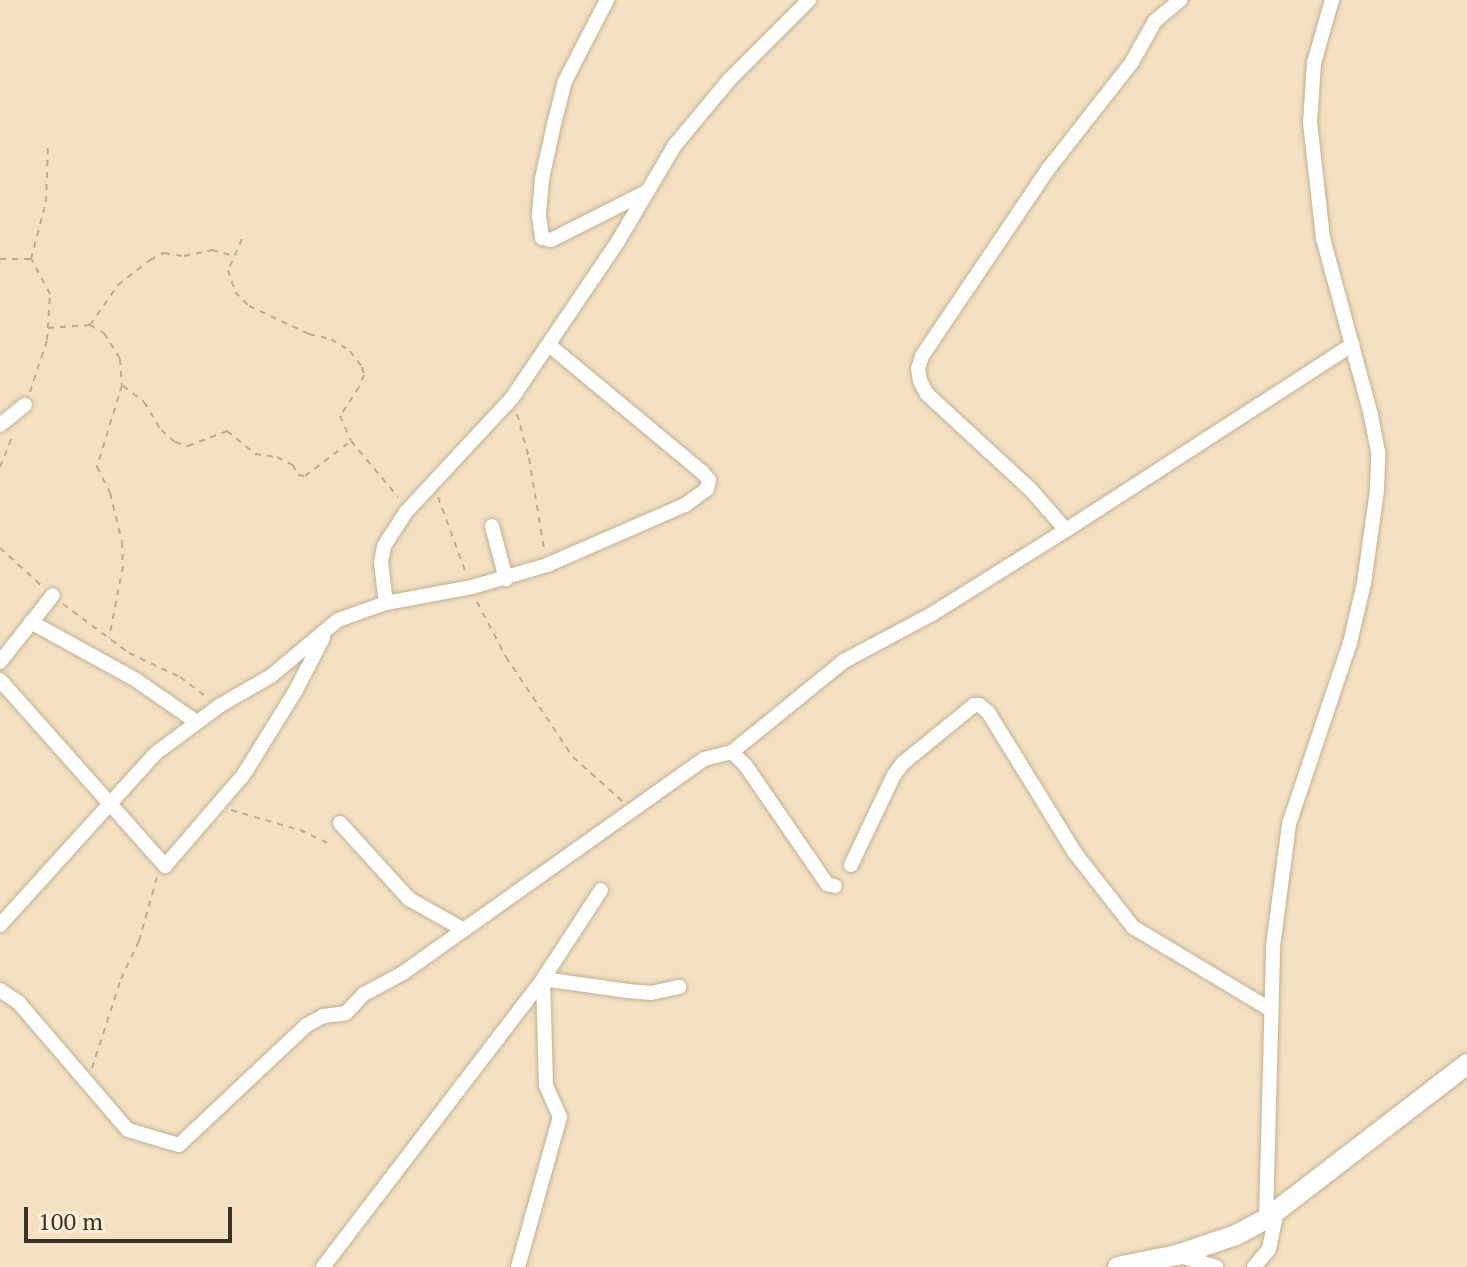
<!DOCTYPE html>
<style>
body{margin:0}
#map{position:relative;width:1467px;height:1267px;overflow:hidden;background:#f3e1c2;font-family:"PT Serif",serif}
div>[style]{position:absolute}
.path>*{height:2px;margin-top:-1px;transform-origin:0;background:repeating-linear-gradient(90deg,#baac93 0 6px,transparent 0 12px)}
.roads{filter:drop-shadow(0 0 2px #c2b193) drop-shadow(0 0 2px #c2b193)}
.street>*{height:14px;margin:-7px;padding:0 7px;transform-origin:7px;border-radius:7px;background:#fff}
.secondary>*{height:20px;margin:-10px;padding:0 10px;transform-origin:10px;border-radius:10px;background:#fff}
span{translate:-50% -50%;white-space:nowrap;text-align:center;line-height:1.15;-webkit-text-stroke:6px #fdefd6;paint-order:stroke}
.scale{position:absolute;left:24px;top:1207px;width:208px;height:36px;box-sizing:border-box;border:4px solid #383226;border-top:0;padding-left:10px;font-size:24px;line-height:28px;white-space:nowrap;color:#383226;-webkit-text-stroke:6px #fdefd6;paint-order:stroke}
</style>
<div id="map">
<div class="path">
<div style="left:242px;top:239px;width:34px;rotate:114deg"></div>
<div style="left:228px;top:270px;width:23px;rotate:72deg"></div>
<div style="left:235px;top:292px;width:20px;rotate:45deg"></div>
<div style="left:249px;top:306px;width:66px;rotate:25deg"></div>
<div style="left:309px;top:334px;width:23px;rotate:13deg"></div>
<div style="left:331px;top:339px;width:22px;rotate:32deg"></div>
<div style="left:350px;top:351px;width:20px;rotate:53deg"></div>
<div style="left:362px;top:367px;width:8px;rotate:76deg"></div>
<div style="left:364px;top:375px;width:13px;rotate:113deg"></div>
<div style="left:359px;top:387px;width:35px;rotate:123deg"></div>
<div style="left:340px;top:416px;width:27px;rotate:66deg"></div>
<div style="left:351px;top:441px;width:73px;rotate:50deg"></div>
<div style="left:0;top:259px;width:31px"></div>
<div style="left:90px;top:325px;width:49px;rotate:-55deg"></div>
<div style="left:118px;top:285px;width:41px;rotate:-38deg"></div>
<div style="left:150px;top:260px;width:16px;rotate:-27deg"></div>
<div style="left:164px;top:253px;width:20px;rotate:9deg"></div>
<div style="left:184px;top:256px;width:29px;rotate:-12deg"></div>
<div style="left:212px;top:250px;width:20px;rotate:15deg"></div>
<div style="left:48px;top:328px;width:42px;rotate:-4.1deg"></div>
<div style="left:90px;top:325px;width:16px;rotate:30deg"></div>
<div style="left:104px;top:333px;width:31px;rotate:58deg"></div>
<div style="left:120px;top:359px;width:26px;rotate:86deg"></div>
<div style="left:122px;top:385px;width:86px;rotate:107deg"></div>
<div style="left:97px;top:467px;width:29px;rotate:63deg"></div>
<div style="left:110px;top:493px;width:50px;rotate:76.2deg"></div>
<div style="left:122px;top:542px;width:24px;rotate:88deg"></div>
<div style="left:123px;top:566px;width:73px;rotate:101deg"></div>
<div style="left:123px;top:386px;width:26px;rotate:37deg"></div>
<div style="left:144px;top:402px;width:33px;rotate:59deg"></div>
<div style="left:161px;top:430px;width:18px;rotate:41deg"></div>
<div style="left:175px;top:442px;width:14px;rotate:17deg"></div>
<div style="left:188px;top:446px;width:42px;rotate:-21deg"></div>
<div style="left:227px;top:431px;width:36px;rotate:39deg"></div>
<div style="left:255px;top:454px;width:22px;rotate:8deg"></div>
<div style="left:277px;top:457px;width:18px;rotate:27deg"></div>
<div style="left:293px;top:465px;width:11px;rotate:63deg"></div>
<div style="left:298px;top:475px;width:7px;rotate:8deg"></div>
<div style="left:305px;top:476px;width:58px;rotate:-37.3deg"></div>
<div style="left:30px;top:392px;width:55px;rotate:-71.9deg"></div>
<div style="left:47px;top:340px;width:46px;rotate:-86.3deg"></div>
<div style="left:50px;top:294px;width:40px;rotate:-118deg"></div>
<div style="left:31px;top:259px;width:59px;rotate:-75.3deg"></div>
<div style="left:46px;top:202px;width:57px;rotate:-88deg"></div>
<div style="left:517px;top:414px;width:46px;rotate:74.7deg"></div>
<div style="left:529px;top:458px;width:92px;rotate:80.6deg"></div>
<div style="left:0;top:467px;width:35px;rotate:-68deg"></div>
<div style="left:438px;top:497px;width:81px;rotate:69.8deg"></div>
<div style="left:0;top:548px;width:58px;rotate:42.2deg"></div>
<div style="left:477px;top:602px;width:62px;rotate:62.2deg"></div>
<div style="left:506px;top:657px;width:120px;rotate:56.2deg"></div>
<div style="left:573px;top:757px;width:66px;rotate:41.9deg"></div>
<div style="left:63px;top:604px;width:82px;rotate:36.6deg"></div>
<div style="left:129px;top:653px;width:56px;rotate:25.2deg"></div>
<div style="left:180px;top:677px;width:35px;rotate:37deg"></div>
<div style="left:231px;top:810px;width:72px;rotate:16.2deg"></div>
<div style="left:300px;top:830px;width:31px;rotate:25deg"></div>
<div style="left:92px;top:1068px;width:94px;rotate:-72deg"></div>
<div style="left:121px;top:979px;width:42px;rotate:-64.7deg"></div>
<div style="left:139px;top:941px;width:66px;rotate:-74.3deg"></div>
</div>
<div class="roads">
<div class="street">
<div style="left:607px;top:0;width:91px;rotate:117.4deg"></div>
<div style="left:565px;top:81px;width:44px;rotate:104.3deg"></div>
<div style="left:554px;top:124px;width:56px;rotate:102.3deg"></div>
<div style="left:542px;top:179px;width:37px;rotate:95deg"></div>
<div style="left:539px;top:216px;width:22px;rotate:82deg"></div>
<div style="left:542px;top:238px;width:9px;rotate:13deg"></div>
<div style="left:551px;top:240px;width:106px;rotate:-26.8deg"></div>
<div style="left:0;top:425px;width:32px;rotate:-39deg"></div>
<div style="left:492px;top:526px;width:55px;rotate:75.2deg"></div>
<div style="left:1066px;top:530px;width:53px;rotate:-131.2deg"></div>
<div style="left:1031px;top:490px;width:142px;rotate:-137.3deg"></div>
<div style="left:927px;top:394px;width:15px;rotate:-118deg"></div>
<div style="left:920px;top:381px;width:12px;rotate:-99deg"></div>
<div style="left:918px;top:369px;width:14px;rotate:-73deg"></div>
<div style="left:922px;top:356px;width:227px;rotate:-56deg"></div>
<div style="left:1049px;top:168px;width:135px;rotate:-51.9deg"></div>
<div style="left:1132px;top:62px;width:47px;rotate:-60.7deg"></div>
<div style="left:1155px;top:21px;width:33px;rotate:-40deg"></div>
<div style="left:386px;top:603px;width:41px;rotate:-97deg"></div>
<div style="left:381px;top:562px;width:16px;rotate:-79deg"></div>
<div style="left:384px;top:546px;width:40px;rotate:-57.1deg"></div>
<div style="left:406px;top:512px;width:156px;rotate:-47.1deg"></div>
<div style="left:512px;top:398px;width:187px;rotate:-55.9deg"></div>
<div style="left:617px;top:243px;width:114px;rotate:-59.4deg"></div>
<div style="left:675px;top:145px;width:86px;rotate:-50.2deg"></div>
<div style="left:730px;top:79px;width:112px;rotate:-45deg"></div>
<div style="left:31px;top:622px;width:120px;rotate:28.9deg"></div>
<div style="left:136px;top:680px;width:72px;rotate:34.8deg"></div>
<div style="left:0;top:662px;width:85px;rotate:-51.7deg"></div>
<div style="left:0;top:680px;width:249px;rotate:48.4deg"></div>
<div style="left:165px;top:866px;width:121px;rotate:-49.3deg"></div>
<div style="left:244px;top:774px;width:99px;rotate:-58.2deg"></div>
<div style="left:296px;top:690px;width:59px;rotate:-62.6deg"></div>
<div style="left:732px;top:752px;width:144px;rotate:-39.1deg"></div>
<div style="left:844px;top:661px;width:100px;rotate:-28.1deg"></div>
<div style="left:932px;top:614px;width:158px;rotate:-32.1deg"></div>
<div style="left:1066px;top:530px;width:341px;rotate:-32.9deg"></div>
<div style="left:340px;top:823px;width:103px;rotate:47.8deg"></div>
<div style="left:409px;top:899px;width:63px;rotate:29.4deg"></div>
<div style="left:851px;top:865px;width:100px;rotate:-64.5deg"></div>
<div style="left:894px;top:775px;width:15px;rotate:-53deg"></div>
<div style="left:903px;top:763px;width:92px;rotate:-39.2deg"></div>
<div style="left:974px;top:705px;width:5px"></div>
<div style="left:979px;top:705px;width:11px;rotate:38deg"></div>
<div style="left:988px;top:712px;width:166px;rotate:58.3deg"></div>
<div style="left:1075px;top:853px;width:94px;rotate:51.9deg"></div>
<div style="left:1133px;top:927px;width:161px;rotate:31deg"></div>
<div style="left:0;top:925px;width:232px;rotate:-47.8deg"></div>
<div style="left:156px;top:753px;width:79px;rotate:-36.7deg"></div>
<div style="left:219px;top:706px;width:60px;rotate:-30deg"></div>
<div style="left:271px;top:676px;width:87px;rotate:-39.9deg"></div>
<div style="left:338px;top:620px;width:51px;rotate:-19.5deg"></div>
<div style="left:386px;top:603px;width:87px;rotate:-10.5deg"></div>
<div style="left:472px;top:587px;width:78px;rotate:-16.3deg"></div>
<div style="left:547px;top:565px;width:150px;rotate:-23.5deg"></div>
<div style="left:685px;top:505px;width:27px;rotate:-36deg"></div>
<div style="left:707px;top:489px;width:9px;rotate:-77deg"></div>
<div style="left:709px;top:480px;width:11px;rotate:-131deg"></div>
<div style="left:702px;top:472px;width:197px;rotate:-140.3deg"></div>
<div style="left:0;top:990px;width:23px;rotate:34deg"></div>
<div style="left:19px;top:1003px;width:167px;rotate:49.4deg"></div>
<div style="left:128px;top:1130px;width:53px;rotate:16.4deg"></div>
<div style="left:179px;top:1145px;width:175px;rotate:-43.2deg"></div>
<div style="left:307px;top:1025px;width:18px;rotate:-29deg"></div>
<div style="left:323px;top:1016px;width:23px;rotate:-7deg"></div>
<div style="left:346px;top:1013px;width:26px;rotate:-47deg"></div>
<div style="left:364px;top:994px;width:44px;rotate:-28.3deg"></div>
<div style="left:403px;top:973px;width:369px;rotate:-35.4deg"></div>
<div style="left:704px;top:759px;width:29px;rotate:-14deg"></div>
<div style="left:732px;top:752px;width:20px;rotate:45deg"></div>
<div style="left:746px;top:766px;width:143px;rotate:55.5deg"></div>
<div style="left:827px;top:884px;width:8px;rotate:14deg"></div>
<div style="left:1266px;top:1219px;width:273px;rotate:-88.5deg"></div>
<div style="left:1273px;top:946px;width:123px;rotate:-82.5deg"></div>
<div style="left:1289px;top:824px;width:191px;rotate:-71.4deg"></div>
<div style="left:1350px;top:643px;width:62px;rotate:-76.9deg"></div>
<div style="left:1364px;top:583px;width:94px;rotate:-82deg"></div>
<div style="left:1377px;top:490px;width:38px;rotate:-88deg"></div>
<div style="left:1378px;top:452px;width:38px;rotate:-101deg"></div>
<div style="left:1371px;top:415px;width:183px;rotate:-105.2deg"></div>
<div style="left:1323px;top:238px;width:116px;rotate:-96.4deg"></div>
<div style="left:1310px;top:123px;width:60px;rotate:-86.2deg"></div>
<div style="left:1314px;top:63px;width:66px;rotate:-74.1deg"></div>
<div style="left:1177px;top:1255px;width:41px;rotate:17.1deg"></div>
<div style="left:323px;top:1267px;width:362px;rotate:-52.6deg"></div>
<div style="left:543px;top:979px;width:106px;rotate:-56.9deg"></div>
<div style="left:518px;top:1267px;width:156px;rotate:-74.4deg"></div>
<div style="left:560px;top:1117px;width:35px;rotate:-114deg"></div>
<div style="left:546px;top:1085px;width:106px;rotate:-91.6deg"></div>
<div style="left:543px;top:979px;width:86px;rotate:8deg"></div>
<div style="left:628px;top:991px;width:23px;rotate:5deg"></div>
<div style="left:651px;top:993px;width:29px;rotate:-12deg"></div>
<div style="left:1254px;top:1267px;width:23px;rotate:-50deg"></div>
<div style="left:1269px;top:1249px;width:40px;rotate:-78deg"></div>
</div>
<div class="secondary">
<div style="left:1118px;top:1267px;width:60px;rotate:-11.5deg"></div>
<div style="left:1177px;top:1255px;width:62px;rotate:-18.7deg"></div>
<div style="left:1236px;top:1235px;width:34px;rotate:-28deg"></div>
<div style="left:1266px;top:1219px;width:254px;rotate:-37.6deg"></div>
</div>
</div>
<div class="scale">100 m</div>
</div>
